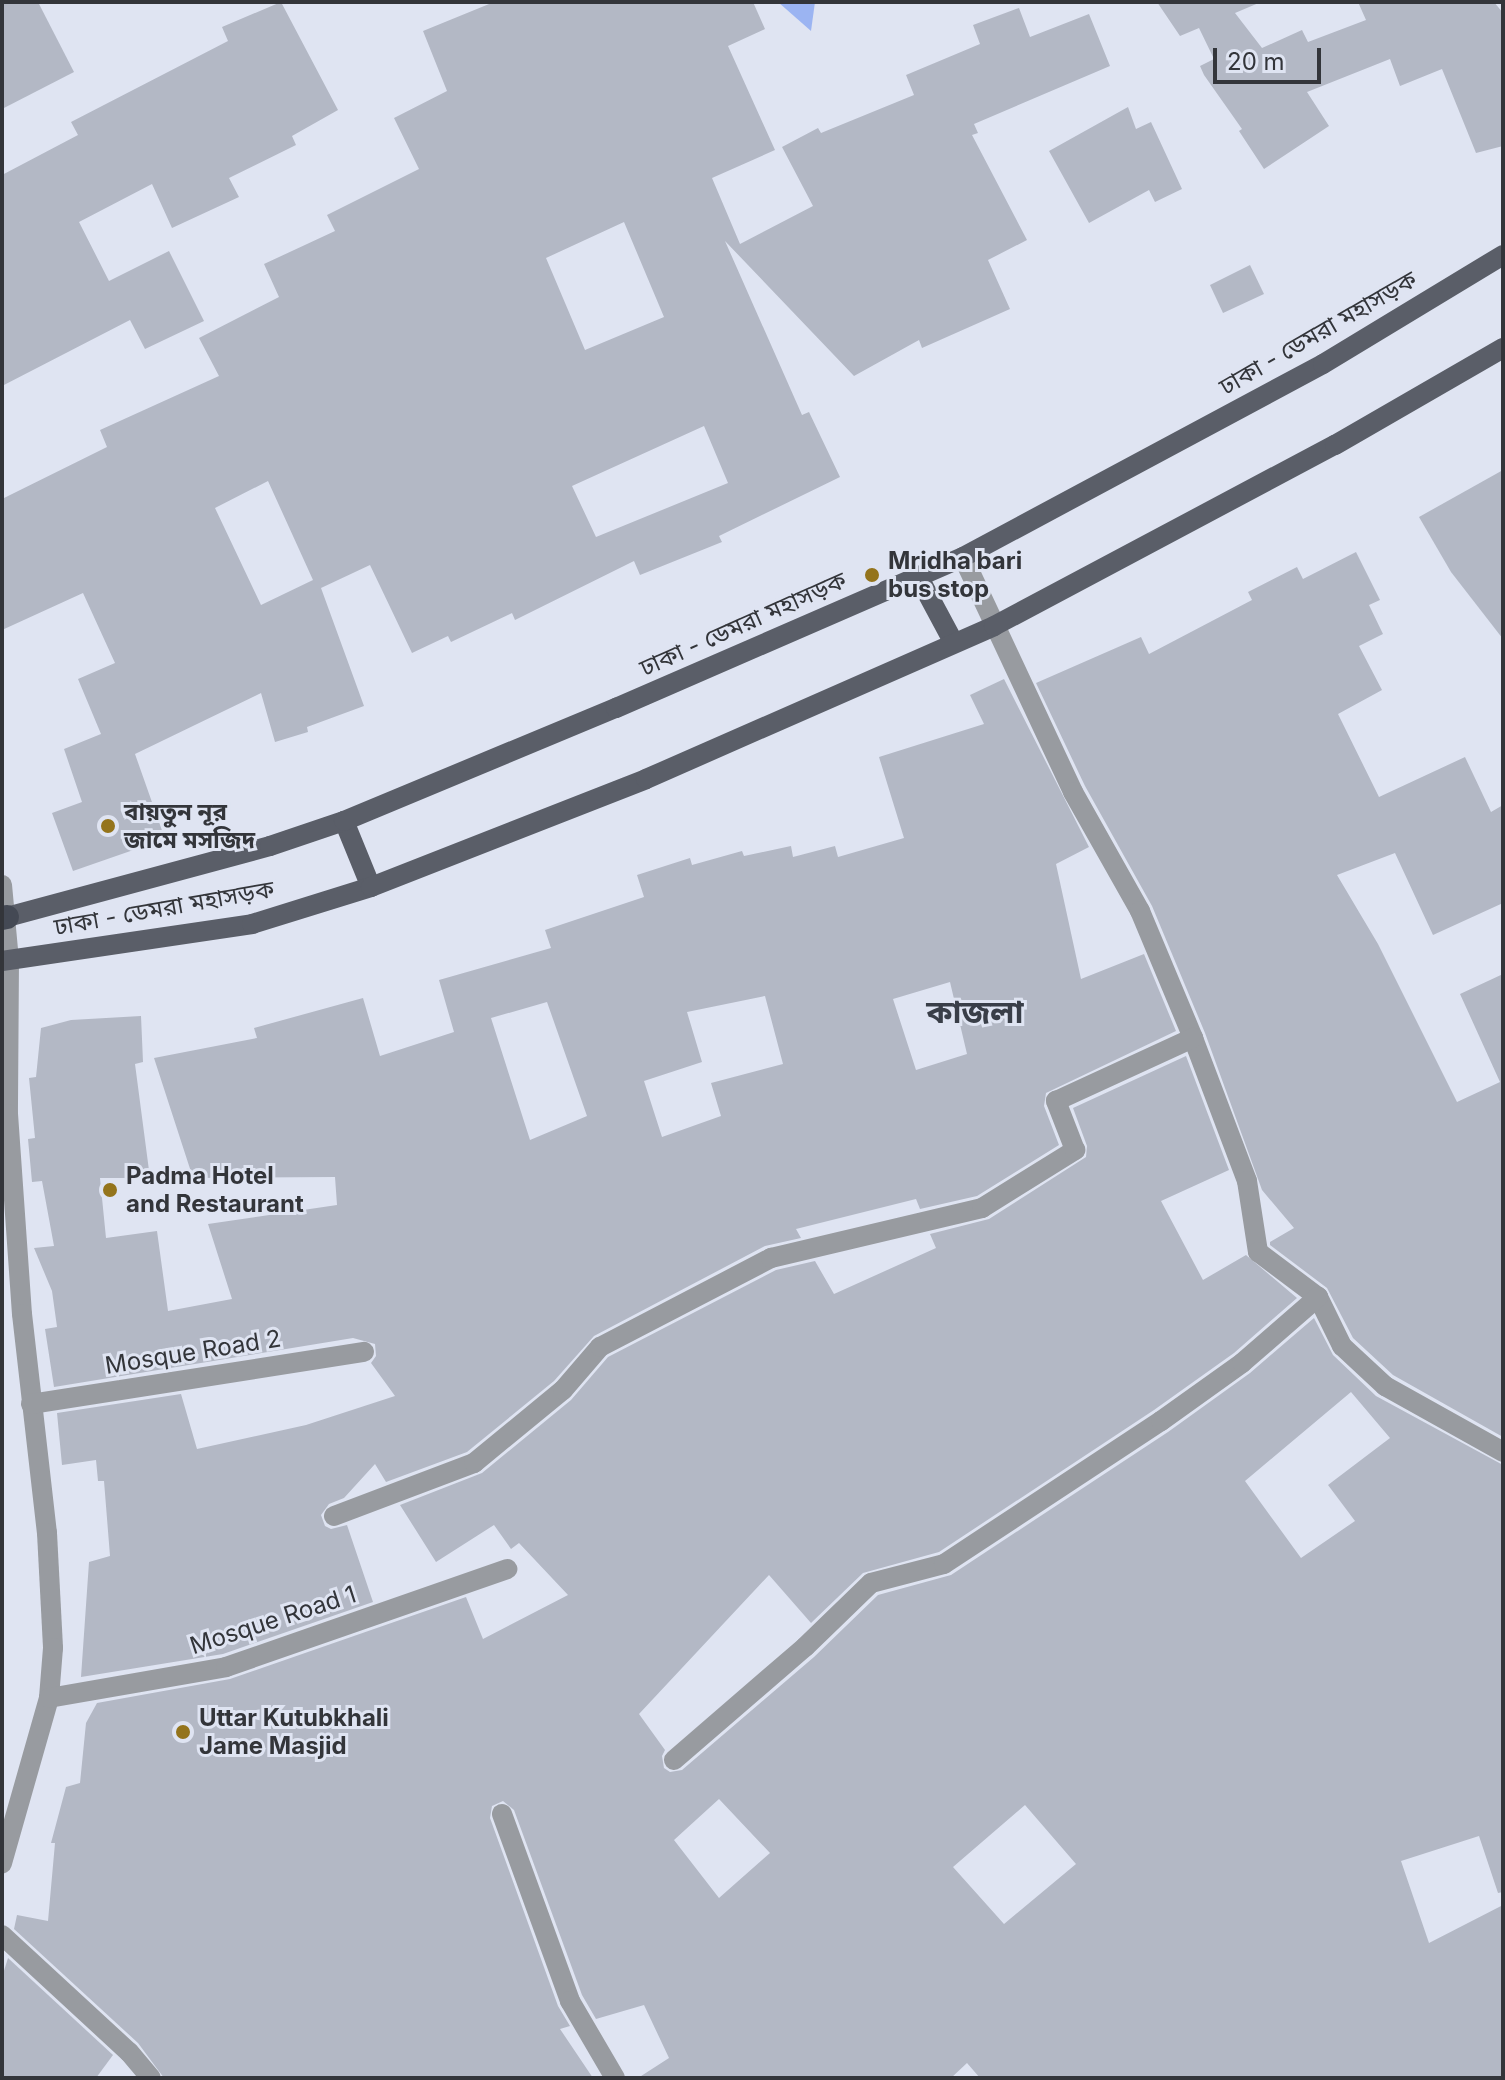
<!DOCTYPE html>
<meta charset="utf-8">
<style>
body{margin:0}
#map{position:relative;width:1505px;height:2080px;overflow:hidden;background:#dfe4f2;font-family:Inter,"Noto Sans Bengali",sans-serif}
div>[style]{position:absolute}
.green>*{inset:0;background:#9bb4f2}
.building>*{inset:0;background:#b3b8c5}
.minor>*{height:20px;margin:-10px;padding:0 10px;transform-origin:10px;border-radius:10px;background:#989ba0}
.primary>*{height:20px;margin:-10px;padding:0 10px;transform-origin:10px;border-radius:10px;background:#5a5e68}
.motorway>*{height:24px;margin:-12px;padding:0 12px;transform-origin:12px;border-radius:12px;background:#444954}
.dots>*{width:22px;height:22px;translate:-50% -50%;box-sizing:border-box;border:4px solid #dfe4f2;border-radius:50%}
span{translate:-50% -50%;white-space:nowrap;text-align:center;line-height:1.15;-webkit-text-stroke:6px #dfe4f2;paint-order:stroke}
.street-label{font-size:24px;color:#33353a}
.poi-label{font-size:24px;color:#33353a;font-weight:700}
.left{translate:0 -50%;text-align:left}
.district-label{font-size:32px;color:#393e48;font-weight:700}
.frame{position:absolute;inset:0;border:4px solid #33353a;pointer-events:none}
.scale{position:absolute;left:1213px;top:48px;width:108px;height:36px;box-sizing:border-box;border:4px solid #33353a;border-top:0;padding-left:10px;font-size:24px;line-height:28px;white-space:nowrap;color:#33353a;-webkit-text-stroke:6px #dfe4f2;paint-order:stroke}
</style>
<div id="map">
<div class="green">
<div style="clip-path:polygon(778px 2px,815px 2px,811px 31px)"></div>
</div>
<div class="building">
<div style="clip-path:polygon(2px 2px,38px 2px,74px 72px,2px 109px)"></div>
<div style="clip-path:polygon(281px 2px,338px 110px,292px 136px,296px 145px,229px 178px,239px 197px,172px 228px,152px 184px,79px 222px,109px 281px,169px 251px,204px 321px,145px 349px,130px 320px,2px 386px,2px 175px,78px 135px,71px 122px,228px 41px,222px 27px)"></div>
<div style="clip-path:polygon(evenodd,494px 2px,753px 2px,765px 29px,728px 46px,775px 150px,712px 178px,740px 244px,813px 206px,782px 147px,818px 128px,821px 133px,914px 95px,906px 75px,980px 44px,973px 25px,1019px 8px,1030px 37px,1089px 14px,1110px 66px,974px 124px,978px 133px,972px 135px,1027px 240px,988px 260px,1010px 309px,922px 348px,919px 340px,854px 376px,725px 241px,802px 415px,809px 412px,840px 477px,719px 536px,722px 542px,640px 575px,634px 561px,515px 620px,512px 613px,451px 642px,448px 636px,412px 653px,370px 565px,321px 588px,364px 706px,307px 727px,308px 732px,275px 742px,261px 693px,135px 754px,165px 839px,73px 871px,52px 813px,82px 802px,64px 749px,101px 734px,78px 679px,115px 663px,83px 593px,2px 630px,2px 499px,107px 447px,100px 430px,219px 376px,199px 338px,279px 297px,264px 264px,335px 231px,327px 215px,419px 169px,394px 118px,447px 91px,423px 31px,494px 2px,624px 222px,664px 317px,585px 350px,546px 258px,624px 222px,494px 2px,704px 426px,728px 483px,596px 537px,572px 486px,704px 426px,494px 2px,268px 481px,313px 580px,261px 605px,215px 508px,268px 481px)"></div>
<div style="clip-path:polygon(1157px 2px,1261px 2px,1235px 13px,1262px 48px,1302px 30px,1308px 42px,1366px 20px,1358px 2px,1494px 2px,1503px 13px,1503px 146px,1476px 153px,1442px 69px,1400px 86px,1390px 59px,1307px 92px,1329px 126px,1264px 169px,1239px 131px,1242px 129px,1204px 75px,1200px 66px,1214px 59px,1199px 28px,1180px 36px)"></div>
<div style="clip-path:polygon(1128px 107px,1136px 129px,1151px 122px,1182px 189px,1155px 202px,1149px 190px,1089px 223px,1049px 151px)"></div>
<div style="clip-path:polygon(1250px 265px,1264px 294px,1223px 313px,1210px 285px)"></div>
<div style="clip-path:polygon(1503px 470px,1503px 639px,1451px 572px,1419px 517px)"></div>
<div style="clip-path:polygon(1356px 552px,1380px 600px,1369px 605px,1383px 634px,1359px 646px,1382px 690px,1338px 714px,1379px 797px,1465px 757px,1491px 812px,1503px 805px,1503px 903px,1433px 935px,1395px 853px,1337px 875px,1378px 944px,1457px 1102px,1500px 1082px,1460px 994px,1503px 974px,1503px 1437px,1393px 1375px,1353px 1338px,1327px 1288px,1270px 1245px,1270px 1242px,1294px 1228px,1262px 1190px,1205px 1033px,1152px 906px,1085px 786px,1036px 683px,1141px 637px,1149px 654px,1252px 600px,1248px 592px,1297px 567px,1303px 579px)"></div>
<div style="clip-path:polygon(evenodd,1004px 679px,1089px 847px,1056px 864px,1081px 979px,1144px 954px,1176px 1031px,1046px 1093px,1044px 1106px,1059px 1145px,977px 1196px,920px 1209px,916px 1199px,796px 1229px,801px 1238px,765px 1246px,594px 1336px,554px 1381px,467px 1452px,386px 1482px,375px 1464px,344px 1498px,329px 1504px,321px 1515px,325px 1526px,331px 1529px,347px 1525px,373px 1602px,223px 1654px,81px 1677px,89px 1562px,110px 1556px,104px 1481px,98px 1481px,96px 1460px,62px 1465px,57px 1413px,181px 1394px,197px 1449px,306px 1425px,395px 1396px,371px 1363px,376px 1356px,375px 1344px,353px 1338px,54px 1387px,45px 1329px,57px 1327px,52px 1291px,34px 1248px,54px 1246px,42px 1181px,32px 1182px,28px 1139px,35px 1138px,29px 1078px,36px 1077px,41px 1028px,71px 1020px,141px 1016px,143px 1062px,135px 1064px,150px 1178px,100px 1178px,106px 1238px,157px 1231px,168px 1311px,232px 1299px,208px 1224px,337px 1205px,335px 1177px,193px 1178px,154px 1058px,257px 1038px,254px 1028px,363px 998px,380px 1056px,454px 1032px,439px 980px,551px 948px,545px 930px,644px 897px,637px 875px,690px 858px,692px 865px,742px 851px,744px 856px,791px 846px,793px 857px,835px 846px,838px 857px,904px 838px,879px 757px,984px 724px,970px 695px,1004px 679px,950px 982px,967px 1054px,916px 1070px,893px 999px,950px 982px,1004px 679px,765px 996px,783px 1064px,711px 1083px,721px 1116px,662px 1137px,644px 1081px,702px 1062px,687px 1012px,765px 996px,1004px 679px,547px 1002px,587px 1116px,530px 1140px,491px 1018px,547px 1002px)"></div>
<div style="clip-path:polygon(evenodd,1186px 1056px,1229px 1170px,1161px 1201px,1203px 1280px,1246px 1255px,1297px 1298px,1234px 1353px,1154px 1410px,939px 1552px,863px 1573px,811px 1623px,769px 1575px,639px 1714px,665px 1750px,662px 1756px,664px 1768px,670px 1772px,682px 1770px,814px 1657px,878px 1595px,951px 1575px,1168px 1432px,1250px 1373px,1314px 1318px,1333px 1355px,1376px 1396px,1503px 1465px,1503px 1892px,1498px 1893px,1479px 1836px,1401px 1861px,1429px 1943px,1503px 1905px,1503px 2078px,980px 2078px,967px 2063px,951px 2078px,638px 2078px,669px 2058px,644px 2005px,596px 2019px,582px 1995px,514px 1810px,503px 1801px,492px 1806px,490px 1818px,558px 2006px,570px 2026px,560px 2029px,593px 2078px,164px 2078px,138px 2043px,14px 1929px,17px 1915px,48px 1921px,55px 1843px,51px 1843px,66px 1787px,80px 1783px,86px 1723px,97px 1703px,230px 1679px,466px 1597px,483px 1639px,568px 1595px,519px 1543px,511px 1549px,494px 1525px,436px 1562px,400px 1505px,482px 1473px,571px 1400px,608px 1357px,776px 1270px,815px 1261px,834px 1294px,936px 1248px,930px 1234px,989px 1219px,1086px 1157px,1087px 1146px,1073px 1108px,1186px 1056px,1351px 1392px,1390px 1438px,1328px 1485px,1355px 1521px,1301px 1558px,1245px 1481px,1351px 1392px,1186px 1056px,719px 1799px,770px 1853px,719px 1898px,674px 1840px,719px 1799px,1186px 1056px,1025px 1805px,1076px 1864px,1004px 1924px,953px 1867px,1025px 1805px)"></div>
<div style="clip-path:polygon(8px 1958px,113px 2055px,96px 2078px,2px 2078px,2px 1977px)"></div>
</div>
<div class="minor">
<div style="left:963px;top:557px;width:259px;rotate:64.9deg"></div>
<div style="left:1073px;top:792px;width:137px;rotate:60.6deg"></div>
<div style="left:1140px;top:911px;width:138px;rotate:67.3deg"></div>
<div style="left:1193px;top:1038px;width:153px;rotate:69.3deg"></div>
<div style="left:1247px;top:1181px;width:72px;rotate:81.2deg"></div>
<div style="left:1258px;top:1252px;width:75px;rotate:36.9deg"></div>
<div style="left:1318px;top:1297px;width:55px;rotate:63.9deg"></div>
<div style="left:1342px;top:1346px;width:59px;rotate:42.9deg"></div>
<div style="left:1385px;top:1386px;width:135px;rotate:29.2deg"></div>
<div style="left:2px;top:885px;width:75px;rotate:84.7deg"></div>
<div style="left:9px;top:960px;width:154px;rotate:90.4deg"></div>
<div style="left:8px;top:1114px;width:200px;rotate:86deg"></div>
<div style="left:22px;top:1314px;width:220px;rotate:83.5deg"></div>
<div style="left:47px;top:1533px;width:115px;rotate:87deg"></div>
<div style="left:53px;top:1648px;width:50px;rotate:94.6deg"></div>
<div style="left:49px;top:1698px;width:172px;rotate:105.9deg"></div>
<div style="left:31px;top:1404px;width:337px;rotate:-8.9deg"></div>
<div style="left:334px;top:1516px;width:150px;rotate:-20.7deg"></div>
<div style="left:474px;top:1463px;width:115px;rotate:-39.4deg"></div>
<div style="left:563px;top:1390px;width:57px;rotate:-49.3deg"></div>
<div style="left:600px;top:1347px;width:193px;rotate:-27.5deg"></div>
<div style="left:771px;top:1258px;width:217px;rotate:-13.3deg"></div>
<div style="left:982px;top:1208px;width:110px;rotate:-31.9deg"></div>
<div style="left:1075px;top:1150px;width:53px;rotate:-111.2deg"></div>
<div style="left:1056px;top:1101px;width:151px;rotate:-24.7deg"></div>
<div style="left:49px;top:1698px;width:180px;rotate:-9.9deg"></div>
<div style="left:226px;top:1667px;width:298px;rotate:-19.2deg"></div>
<div style="left:674px;top:1760px;width:173px;rotate:-40.8deg"></div>
<div style="left:805px;top:1647px;width:92px;rotate:-44.1deg"></div>
<div style="left:871px;top:1583px;width:75px;rotate:-14.6deg"></div>
<div style="left:944px;top:1564px;width:260px;rotate:-33.4deg"></div>
<div style="left:1161px;top:1421px;width:100px;rotate:-35.6deg"></div>
<div style="left:1242px;top:1363px;width:101px;rotate:-41deg"></div>
<div style="left:502px;top:1814px;width:199px;rotate:70deg"></div>
<div style="left:570px;top:2001px;width:89px;rotate:59.7deg"></div>
<div style="left:2px;top:1935px;width:173px;rotate:42.7deg"></div>
<div style="left:129px;top:2052px;width:34px;rotate:50deg"></div>
</div>
<div class="primary">
<div style="left:918px;top:576px;width:76px;rotate:61.8deg"></div>
<div style="left:344px;top:821px;width:71px;rotate:67.8deg"></div>
<div style="left:2px;top:916px;width:5px;rotate:11deg"></div>
<div style="left:7px;top:917px;width:272px;rotate:-15.1deg"></div>
<div style="left:270px;top:846px;width:78px;rotate:-18.7deg"></div>
<div style="left:344px;top:821px;width:295px;rotate:-22.6deg"></div>
<div style="left:616px;top:708px;width:378px;rotate:-23.5deg"></div>
<div style="left:963px;top:557px;width:408px;rotate:-28.2deg"></div>
<div style="left:1323px;top:364px;width:210px;rotate:-31.2deg"></div>
<div style="left:2px;top:961px;width:253px;rotate:-8.4deg"></div>
<div style="left:252px;top:924px;width:125px;rotate:-17.3deg"></div>
<div style="left:371px;top:887px;width:295px;rotate:-21.4deg"></div>
<div style="left:646px;top:779px;width:380px;rotate:-23.7deg"></div>
<div style="left:994px;top:626px;width:386px;rotate:-28deg"></div>
<div style="left:1335px;top:445px;width:194px;rotate:-30deg"></div>
</div>
<div class="motorway">
<div style="left:2px;top:918px;width:5px;rotate:-11deg"></div>
</div>
<div class="dots">
<div style="left:872px;top:575px;background:#94741c"></div>
<div style="left:108px;top:826px;background:#94741c"></div>
<div style="left:110px;top:1190px;background:#94741c"></div>
<div style="left:183px;top:1732px;background:#94741c"></div>
</div>
<div class="street-label">
<span style="left:1318px;top:333px;rotate:-30deg">ঢাকা - ডেমরা মহাসড়ক</span>
<span style="left:743px;top:624px;rotate:-24deg">ঢাকা - ডেমরা মহাসড়ক</span>
<span style="left:164px;top:908px;rotate:-10deg">ঢাকা - ডেমরা মহাসড়ক</span>
<span style="left:193px;top:1352px;rotate:-9deg">Mosque Road 2</span>
<span style="left:273px;top:1620px;rotate:-18deg">Mosque Road 1</span>
</div>
<div class="poi-label">
<span class="left" style="left:888px;top:575px">Mridha bari<br>bus stop</span>
<span class="left" style="left:124px;top:826px">বায়তুন নূর<br>জামে মসজিদ</span>
<span class="left" style="left:126px;top:1190px">Padma Hotel<br>and Restaurant</span>
<span class="left" style="left:199px;top:1732px">Uttar Kutubkhali<br>Jame Masjid</span>
</div>
<div class="district-label">
<span style="left:975px;top:1012px">কাজলা</span>
</div>
<div class="frame"></div>
<div class="scale">20 m</div>
</div>
